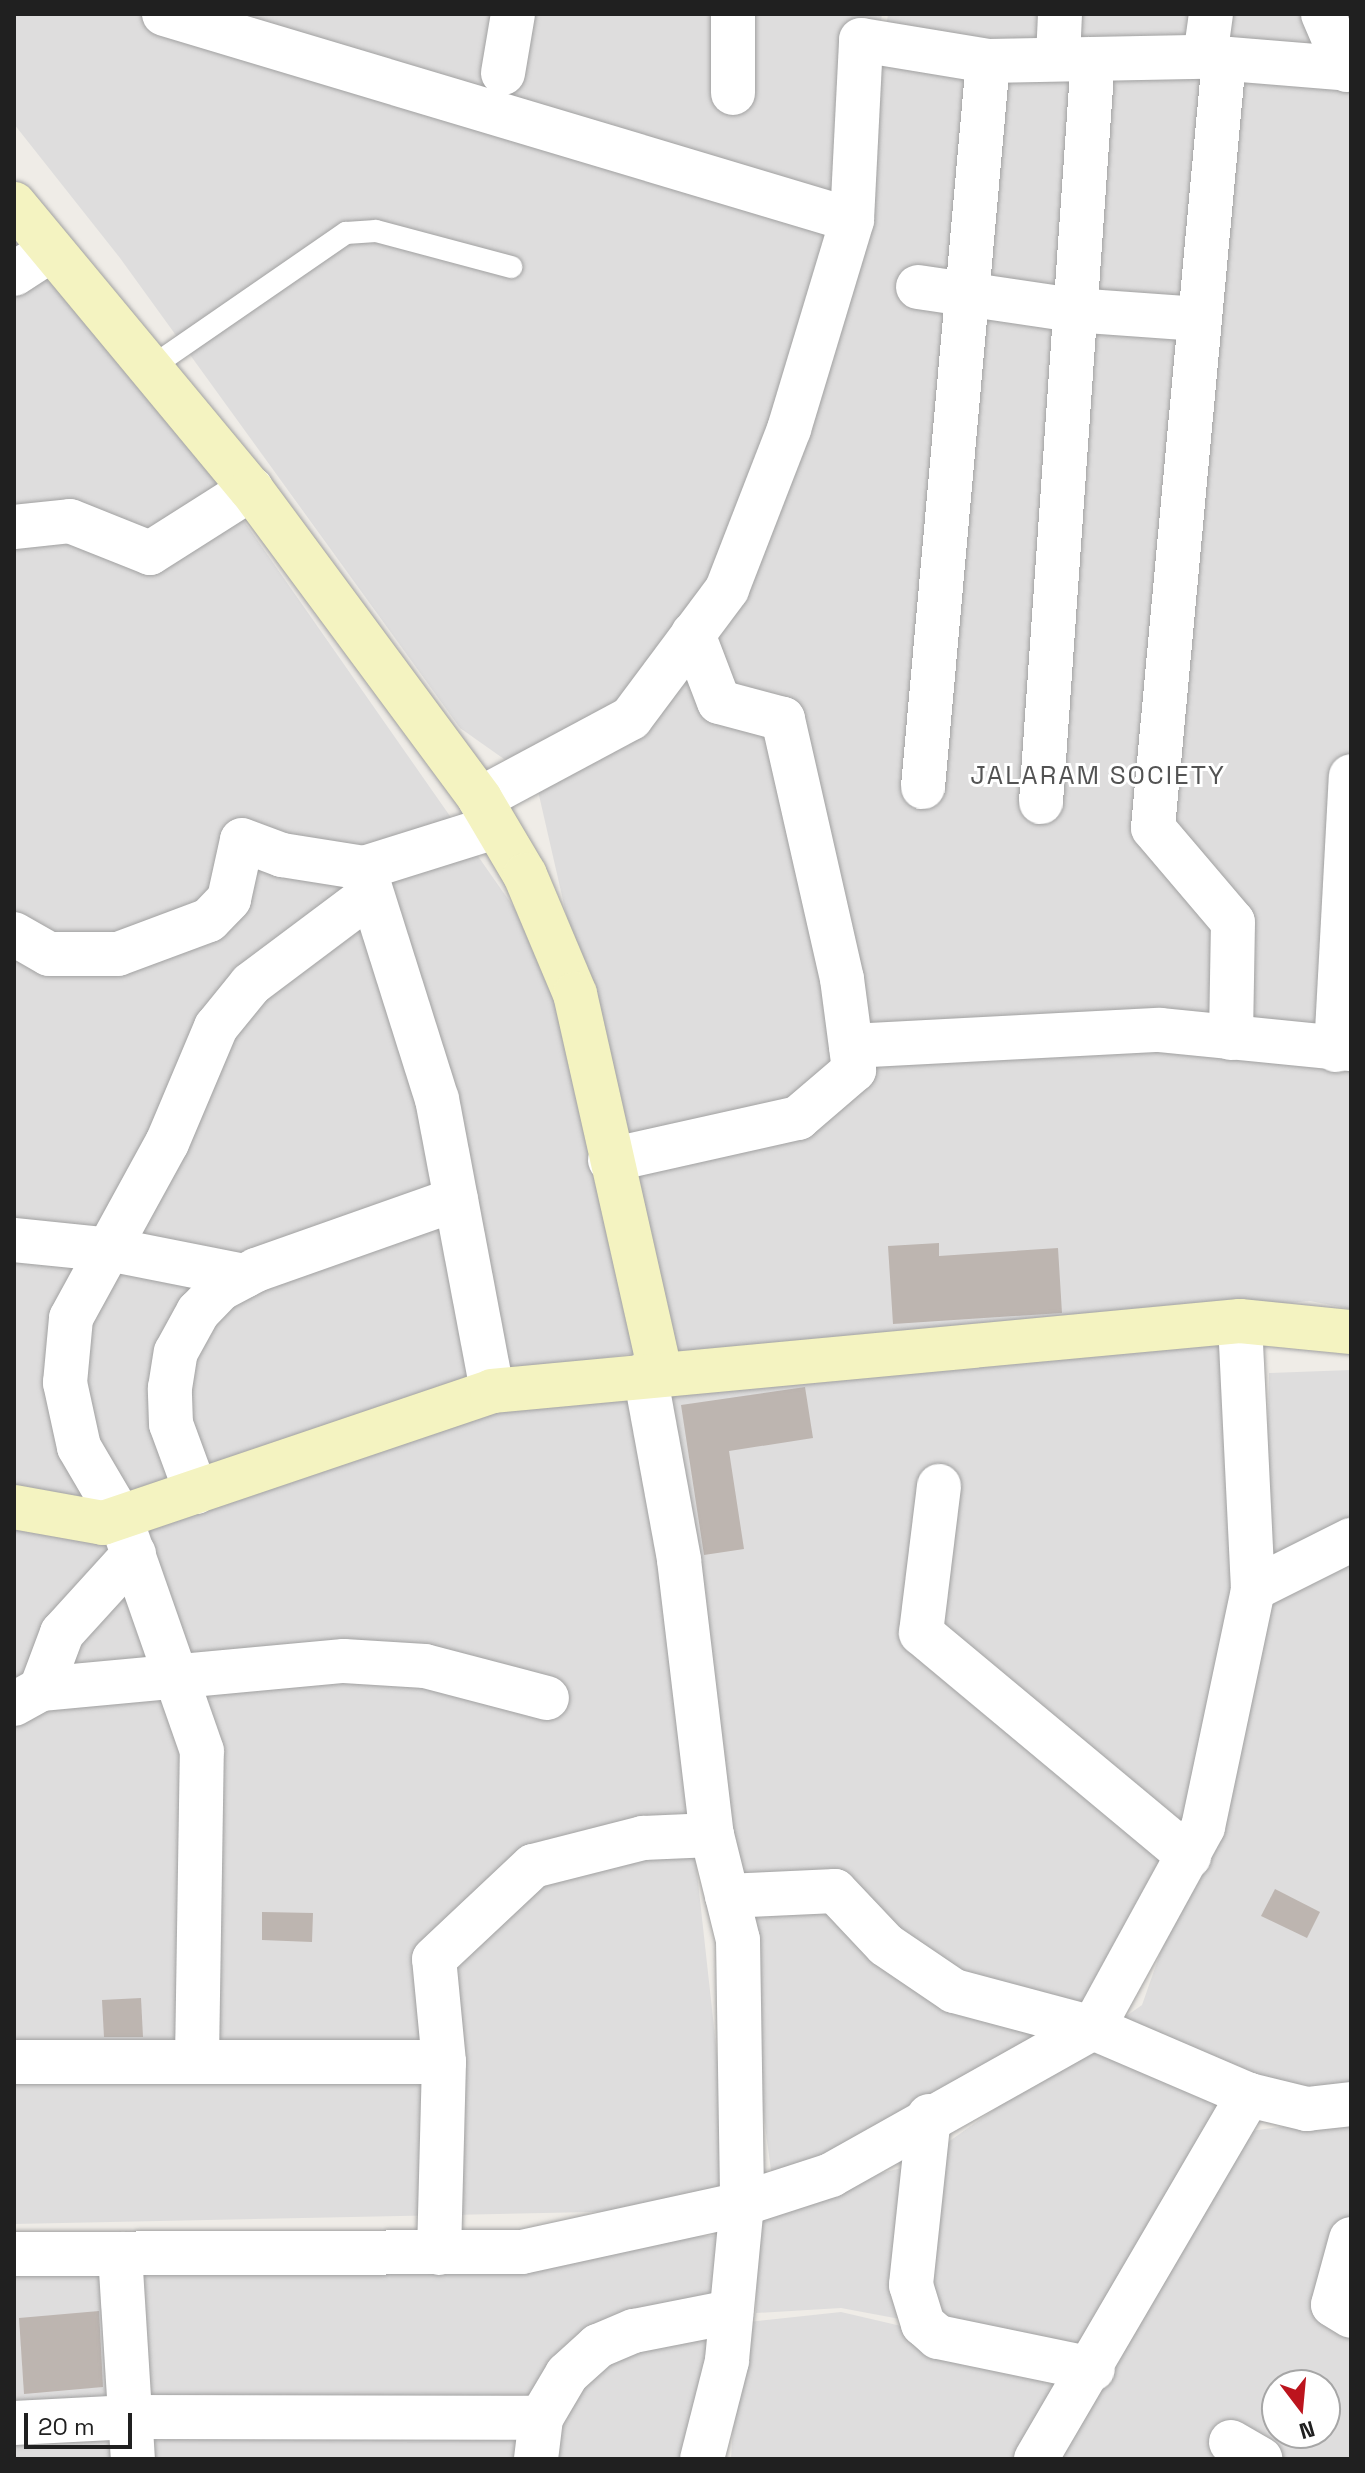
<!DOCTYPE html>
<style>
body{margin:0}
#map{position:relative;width:1365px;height:2473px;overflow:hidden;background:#efece7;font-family:"Space Grotesk",sans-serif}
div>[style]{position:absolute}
.residential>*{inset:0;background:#dedddd}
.building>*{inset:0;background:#bdb5b0}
.roads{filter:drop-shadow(0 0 2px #a1a1a1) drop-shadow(0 0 2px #a1a1a1)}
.lane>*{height:22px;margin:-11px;padding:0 11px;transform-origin:11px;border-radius:11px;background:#fff}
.street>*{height:44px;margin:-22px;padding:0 22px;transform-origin:22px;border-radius:22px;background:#fff}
.secondary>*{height:44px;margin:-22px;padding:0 22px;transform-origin:22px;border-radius:22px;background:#f4f3c1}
span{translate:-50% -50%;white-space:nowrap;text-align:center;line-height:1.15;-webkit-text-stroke:6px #fff;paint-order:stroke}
.neighbourhood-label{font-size:26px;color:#535353;letter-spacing:2px}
.frame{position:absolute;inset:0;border:16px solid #202020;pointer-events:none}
.north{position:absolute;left:1261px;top:2369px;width:80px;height:80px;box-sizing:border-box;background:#fff;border:2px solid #a6a6a6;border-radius:50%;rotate:164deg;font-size:22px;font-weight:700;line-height:32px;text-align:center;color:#202020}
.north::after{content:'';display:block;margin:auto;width:28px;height:36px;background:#bc141d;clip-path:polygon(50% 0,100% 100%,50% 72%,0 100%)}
.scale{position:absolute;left:24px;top:2413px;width:108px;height:36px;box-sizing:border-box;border:4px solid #202020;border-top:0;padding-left:10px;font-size:24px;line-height:28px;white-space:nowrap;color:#202020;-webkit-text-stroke:6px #fff;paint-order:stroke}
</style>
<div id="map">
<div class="residential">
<div style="clip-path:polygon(14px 14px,882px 14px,861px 168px,691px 660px,535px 781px,460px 728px,120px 258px,14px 124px)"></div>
<div style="clip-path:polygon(888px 14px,1331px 14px,1351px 36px,1351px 1309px,1310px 1301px,668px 1360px,536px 782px,695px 663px,866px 169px)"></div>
<div style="clip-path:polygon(14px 211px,84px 292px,540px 945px,646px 1351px,486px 1378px,104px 1519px,14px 1501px)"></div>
<div style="clip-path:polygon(1226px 1328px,1250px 1510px,1227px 1715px,1135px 1997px,1051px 2056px,774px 2193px,666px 1385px)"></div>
<div style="clip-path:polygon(1351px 1370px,1351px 2090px,1256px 2096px,1083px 2370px,986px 2335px,841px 2308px,756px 2313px,757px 2205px,917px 2164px,1142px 2005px,1243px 1717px,1266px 1510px,1269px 1373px)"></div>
<div style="clip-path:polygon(645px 1400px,734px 2209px,14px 2224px,14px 1513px,107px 1529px,497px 1403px)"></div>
<div style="clip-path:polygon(evenodd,1351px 2117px,1351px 2459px,1044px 2459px,1251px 2131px,1351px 2117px,1277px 2385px,1325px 2385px,1325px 2433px,1277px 2433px,1277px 2385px)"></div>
<div style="clip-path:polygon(735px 2235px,722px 2459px,14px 2459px,14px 2260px)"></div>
<div style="clip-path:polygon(841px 2312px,983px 2345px,1080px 2383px,1034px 2459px,731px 2459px,739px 2323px)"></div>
</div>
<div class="building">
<div style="clip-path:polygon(939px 1243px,939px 1256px,1058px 1248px,1062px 1313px,893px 1324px,888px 1246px)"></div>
<div style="clip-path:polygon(805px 1387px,813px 1438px,729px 1451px,744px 1549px,704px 1555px,681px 1405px)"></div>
<div style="clip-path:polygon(1275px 1889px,1320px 1912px,1307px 1938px,1261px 1916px)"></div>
<div style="clip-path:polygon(262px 1912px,313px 1913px,312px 1942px,262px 1940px)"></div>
<div style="clip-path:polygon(141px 1998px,143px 2037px,104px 2037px,102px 2000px)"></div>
<div style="clip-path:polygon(99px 2311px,103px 2387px,24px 2394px,19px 2318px)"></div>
</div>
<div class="roads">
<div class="lane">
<div style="left:150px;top:368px;width:238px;rotate:-34.6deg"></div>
<div style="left:346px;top:233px;width:30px;rotate:-4deg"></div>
<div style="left:376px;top:231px;width:140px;rotate:14.9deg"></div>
</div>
<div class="street">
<div style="left:164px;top:14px;width:718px;rotate:16.67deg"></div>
<div style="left:733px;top:14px;width:79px;rotate:90deg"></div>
<div style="left:1323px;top:14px;width:61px;rotate:66.8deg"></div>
<div style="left:1205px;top:57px;width:43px;rotate:-82.1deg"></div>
<div style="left:1058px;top:58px;width:44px;rotate:-87.4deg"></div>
<div style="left:1224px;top:59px;width:772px;rotate:95.28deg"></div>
<div style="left:1153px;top:828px;width:123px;rotate:49.6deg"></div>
<div style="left:1233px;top:922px;width:116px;rotate:91deg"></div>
<div style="left:503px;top:73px;width:60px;rotate:-80.4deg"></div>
<div style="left:14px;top:274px;width:44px;rotate:-33deg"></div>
<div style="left:918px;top:287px;width:157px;rotate:8.4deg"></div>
<div style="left:1073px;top:310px;width:126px;rotate:4.1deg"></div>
<div style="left:14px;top:527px;width:56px;rotate:-6.1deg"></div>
<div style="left:70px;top:521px;width:86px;rotate:21.8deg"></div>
<div style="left:150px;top:553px;width:120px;rotate:-32.4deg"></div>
<div style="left:923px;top:787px;width:729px;rotate:-84.88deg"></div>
<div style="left:480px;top:799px;width:171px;rotate:-28.2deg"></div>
<div style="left:631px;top:718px;width:161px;rotate:-53.3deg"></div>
<div style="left:727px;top:589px;width:172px;rotate:-68.8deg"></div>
<div style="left:789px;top:429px;width:218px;rotate:-73.2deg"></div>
<div style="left:852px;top:220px;width:180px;rotate:-87.1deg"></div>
<div style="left:861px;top:40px;width:129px;rotate:9.4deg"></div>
<div style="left:988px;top:61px;width:217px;rotate:-1.1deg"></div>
<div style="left:1205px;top:57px;width:146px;rotate:4.7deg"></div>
<div style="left:1041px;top:802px;width:745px;rotate:-86deg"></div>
<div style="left:364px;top:868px;width:242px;rotate:72.5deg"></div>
<div style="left:437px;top:1099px;width:297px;rotate:79.3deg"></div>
<div style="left:14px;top:934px;width:40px;rotate:29.7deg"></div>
<div style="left:49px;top:954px;width:69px"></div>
<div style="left:118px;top:954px;width:97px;rotate:-20.5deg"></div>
<div style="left:209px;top:920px;width:29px;rotate:-46deg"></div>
<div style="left:229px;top:899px;width:60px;rotate:-77.6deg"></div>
<div style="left:242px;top:840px;width:43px;rotate:20.6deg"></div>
<div style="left:282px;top:855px;width:83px;rotate:9deg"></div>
<div style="left:364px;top:868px;width:137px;rotate:-17.4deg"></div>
<div style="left:851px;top:1046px;width:309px;rotate:-3deg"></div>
<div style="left:1160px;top:1030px;width:192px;rotate:5.7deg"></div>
<div style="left:1336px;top:1050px;width:274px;rotate:-86.9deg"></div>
<div style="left:610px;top:1160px;width:193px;rotate:-12.6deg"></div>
<div style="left:798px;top:1118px;width:74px;rotate:-40.6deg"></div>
<div style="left:854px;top:1070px;width:92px;rotate:-97.5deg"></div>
<div style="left:842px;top:979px;width:267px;rotate:-102.8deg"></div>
<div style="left:783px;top:719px;width:66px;rotate:-165.1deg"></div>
<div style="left:719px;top:702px;width:73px;rotate:-110.9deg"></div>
<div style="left:14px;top:1240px;width:100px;rotate:5.8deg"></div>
<div style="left:113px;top:1250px;width:134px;rotate:11.2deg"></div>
<div style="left:645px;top:1374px;width:189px;rotate:79.6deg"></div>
<div style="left:679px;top:1560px;width:277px;rotate:83.2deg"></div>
<div style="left:712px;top:1835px;width:108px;rotate:76.1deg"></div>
<div style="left:738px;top:1940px;width:264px;rotate:89.1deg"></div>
<div style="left:742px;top:2204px;width:158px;rotate:95.5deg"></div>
<div style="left:727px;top:2361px;width:101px;rotate:104.3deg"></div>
<div style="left:939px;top:1486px;width:148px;rotate:97deg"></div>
<div style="left:921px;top:1633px;width:349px;rotate:39.8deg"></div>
<div style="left:196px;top:1492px;width:72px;rotate:-110.2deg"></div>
<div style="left:171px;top:1424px;width:36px;rotate:-92deg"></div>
<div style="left:170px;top:1388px;width:36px;rotate:-81deg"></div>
<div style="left:176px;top:1352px;width:46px;rotate:-61.2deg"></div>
<div style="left:198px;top:1312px;width:32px;rotate:-46deg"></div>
<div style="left:220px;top:1289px;width:41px;rotate:-27.8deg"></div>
<div style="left:256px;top:1270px;width:212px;rotate:-19.5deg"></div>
<div style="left:1253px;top:1589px;width:110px;rotate:-26.6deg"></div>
<div style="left:41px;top:1689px;width:60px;rotate:-69.4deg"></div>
<div style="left:62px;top:1633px;width:107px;rotate:-47.7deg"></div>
<div style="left:14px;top:1704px;width:31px;rotate:-29deg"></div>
<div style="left:41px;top:1689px;width:304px;rotate:-5.3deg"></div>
<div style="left:344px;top:1661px;width:81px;rotate:3.5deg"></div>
<div style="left:425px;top:1666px;width:126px;rotate:14.7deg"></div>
<div style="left:727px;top:1896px;width:108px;rotate:-2.7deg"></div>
<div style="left:835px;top:1891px;width:74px;rotate:46.6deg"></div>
<div style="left:886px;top:1945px;width:82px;rotate:34.1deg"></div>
<div style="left:954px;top:1991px;width:144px;rotate:14.9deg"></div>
<div style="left:1093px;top:2028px;width:170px;rotate:23.2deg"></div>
<div style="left:197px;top:2059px;width:308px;rotate:-89.1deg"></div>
<div style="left:202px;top:1751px;width:248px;rotate:-109.3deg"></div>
<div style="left:120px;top:1517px;width:81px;rotate:-120.4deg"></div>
<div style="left:79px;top:1447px;width:66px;rotate:-102.3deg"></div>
<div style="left:65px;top:1383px;width:65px;rotate:-84.7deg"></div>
<div style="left:71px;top:1318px;width:200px;rotate:-61.3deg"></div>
<div style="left:167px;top:1143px;width:126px;rotate:-67.1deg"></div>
<div style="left:216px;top:1027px;width:55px;rotate:-50.9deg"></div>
<div style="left:251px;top:984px;width:150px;rotate:-36.9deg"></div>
<div style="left:14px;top:2062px;width:430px"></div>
<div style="left:929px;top:2116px;width:170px;rotate:96.1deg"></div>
<div style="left:911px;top:2285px;width:41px;rotate:72.9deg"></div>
<div style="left:923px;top:2324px;width:20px;rotate:41deg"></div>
<div style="left:938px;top:2337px;width:158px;rotate:11.7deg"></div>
<div style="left:1351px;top:2239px;width:68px;rotate:105.3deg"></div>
<div style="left:1333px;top:2305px;width:21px;rotate:31deg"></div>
<div style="left:439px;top:2253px;width:191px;rotate:-88.5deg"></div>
<div style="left:444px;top:2062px;width:103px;rotate:-95.5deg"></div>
<div style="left:434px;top:1959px;width:136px;rotate:-43.2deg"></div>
<div style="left:533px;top:1866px;width:114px;rotate:-14.3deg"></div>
<div style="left:643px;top:1838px;width:69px;rotate:-2.5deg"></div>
<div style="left:14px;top:2254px;width:508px;rotate:-0.23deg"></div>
<div style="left:522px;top:2252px;width:225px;rotate:-12.3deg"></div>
<div style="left:742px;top:2204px;width:94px;rotate:-18deg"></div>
<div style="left:831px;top:2175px;width:300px;rotate:-29.3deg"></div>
<div style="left:1093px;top:2028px;width:229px;rotate:-61.3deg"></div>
<div style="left:1203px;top:1827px;width:243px;rotate:-78.1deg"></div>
<div style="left:1253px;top:1589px;width:268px;rotate:-92.8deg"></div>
<div style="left:120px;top:2254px;width:205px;rotate:86.4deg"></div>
<div style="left:14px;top:2423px;width:117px;rotate:-2.9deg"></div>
<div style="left:131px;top:2417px;width:410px;rotate:0.1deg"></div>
<div style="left:1231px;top:2442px;width:34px;rotate:30deg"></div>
<div style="left:536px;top:2459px;width:41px;rotate:-83deg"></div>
<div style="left:541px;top:2418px;width:51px;rotate:-59.4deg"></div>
<div style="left:567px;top:2374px;width:42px;rotate:-42.1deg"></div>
<div style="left:598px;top:2346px;width:39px;rotate:-23deg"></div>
<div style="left:634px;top:2331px;width:99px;rotate:-11.1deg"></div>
<div style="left:1036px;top:2459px;width:422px;rotate:-59.7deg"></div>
<div style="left:1249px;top:2095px;width:60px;rotate:13.6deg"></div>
<div style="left:1307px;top:2109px;width:44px;rotate:-6.5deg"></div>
</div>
<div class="secondary">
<div style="left:14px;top:204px;width:371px;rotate:50.3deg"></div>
<div style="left:251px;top:489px;width:385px;rotate:53.5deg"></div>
<div style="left:480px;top:799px;width:88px;rotate:59.4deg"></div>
<div style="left:525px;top:875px;width:129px;rotate:67.2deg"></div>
<div style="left:575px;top:994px;width:387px;rotate:77.3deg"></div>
<div style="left:14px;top:1507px;width:90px;rotate:10.2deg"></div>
<div style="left:103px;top:1523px;width:411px;rotate:-18.7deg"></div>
<div style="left:492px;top:1391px;width:751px;rotate:-5.35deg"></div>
<div style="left:1240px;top:1321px;width:112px;rotate:5.7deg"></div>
</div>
</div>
<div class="neighbourhood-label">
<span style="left:1098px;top:776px">JALARAM SOCIETY</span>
</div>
<div class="frame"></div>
<div class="north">N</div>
<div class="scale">20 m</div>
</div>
